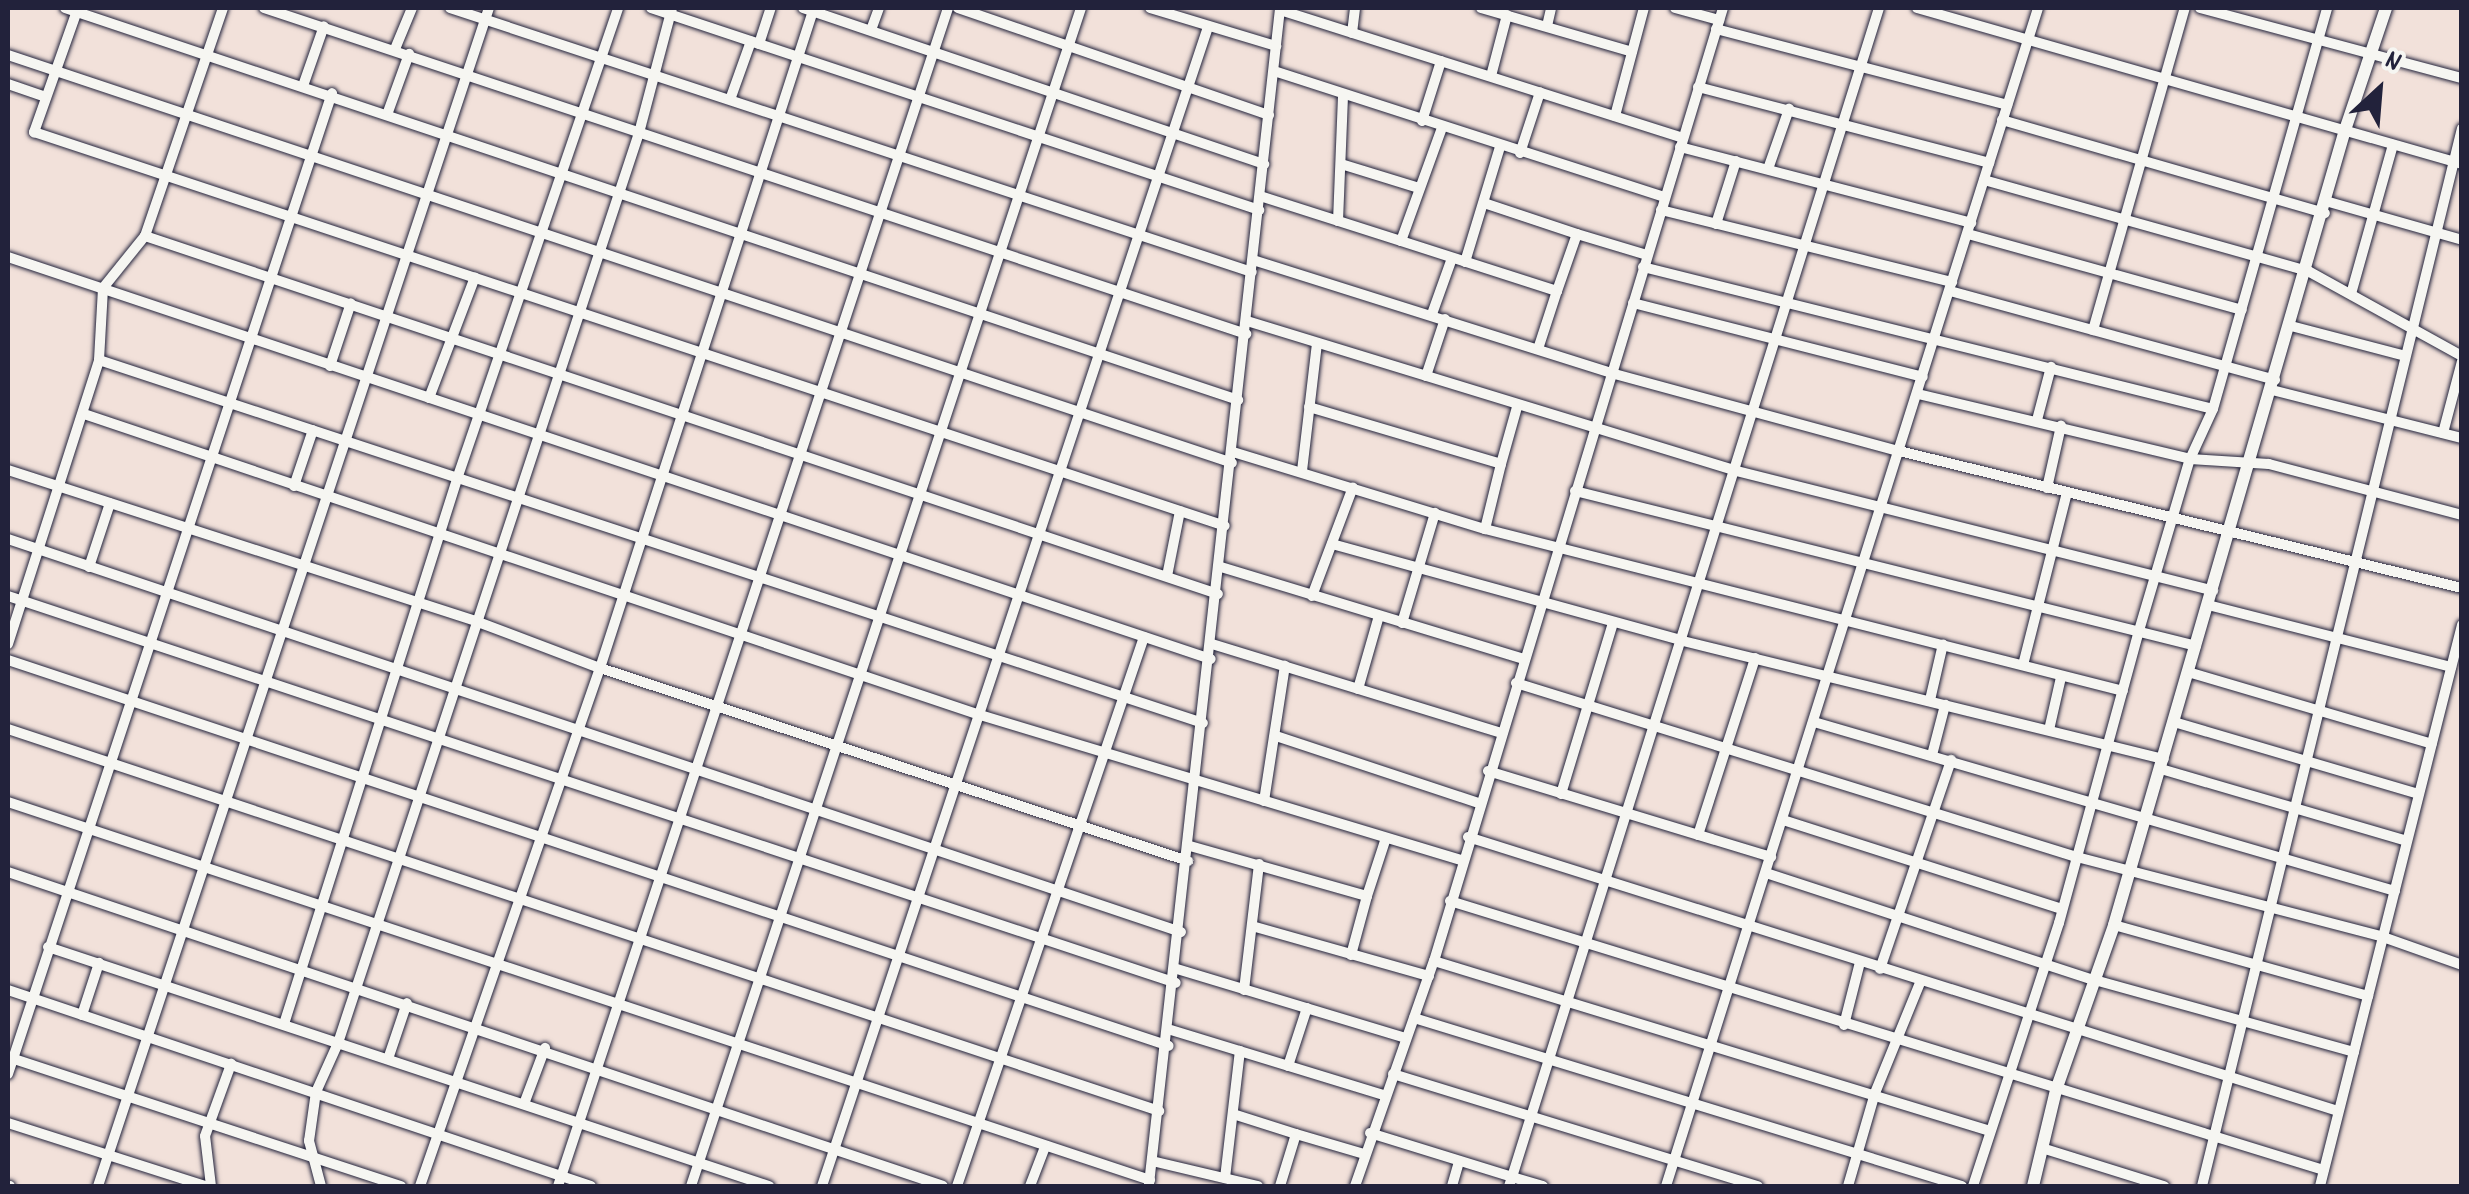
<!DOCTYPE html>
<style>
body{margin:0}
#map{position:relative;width:2469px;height:1194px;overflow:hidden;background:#f2e1da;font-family:Dekko,sans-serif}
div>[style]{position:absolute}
.roads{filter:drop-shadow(0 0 2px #22223b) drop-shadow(0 0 2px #22223b)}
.minor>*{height:10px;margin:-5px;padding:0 5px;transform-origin:5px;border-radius:5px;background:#f6f6f2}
.major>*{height:12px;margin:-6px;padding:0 6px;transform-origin:6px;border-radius:6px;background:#f6f6f2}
span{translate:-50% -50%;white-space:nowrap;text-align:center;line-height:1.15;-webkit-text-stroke:10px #f6f6f2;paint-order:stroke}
.frame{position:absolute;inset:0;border:10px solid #22223b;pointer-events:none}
.north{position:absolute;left:2329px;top:40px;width:100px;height:100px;-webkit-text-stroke:8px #f6f6f2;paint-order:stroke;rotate:26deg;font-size:28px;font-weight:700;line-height:40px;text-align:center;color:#22223b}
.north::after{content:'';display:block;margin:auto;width:35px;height:45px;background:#22223b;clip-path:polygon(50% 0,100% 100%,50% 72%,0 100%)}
</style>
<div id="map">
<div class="roads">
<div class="minor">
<div style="left:65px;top:8px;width:1237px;rotate:18.48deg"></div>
<div style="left:78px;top:8px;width:132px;rotate:109.5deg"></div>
<div style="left:34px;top:132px;width:1254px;rotate:18.3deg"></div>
<div style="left:264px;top:8px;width:1035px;rotate:18.36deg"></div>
<div style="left:450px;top:8px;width:844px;rotate:18.22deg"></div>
<div style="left:651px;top:8px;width:641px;rotate:18.38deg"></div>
<div style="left:803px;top:8px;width:487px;rotate:18.7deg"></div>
<div style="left:958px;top:8px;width:329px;rotate:19deg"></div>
<div style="left:1150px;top:8px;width:132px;rotate:16.8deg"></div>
<div style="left:1481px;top:8px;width:157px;rotate:16.2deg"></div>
<div style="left:1675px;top:8px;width:46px;rotate:15.3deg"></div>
<div style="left:1917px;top:8px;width:567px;rotate:15.97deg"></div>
<div style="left:2200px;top:8px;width:271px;rotate:15deg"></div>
<div style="left:1280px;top:10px;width:423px;rotate:17.6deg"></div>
<div style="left:1547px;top:26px;width:18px;rotate:-77deg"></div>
<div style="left:1716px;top:29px;width:301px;rotate:14.6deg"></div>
<div style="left:871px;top:30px;width:23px;rotate:-70deg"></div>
<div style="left:1352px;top:33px;width:25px;rotate:-83deg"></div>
<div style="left:759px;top:44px;width:38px;rotate:-72deg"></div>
<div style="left:395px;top:49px;width:44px;rotate:-67.5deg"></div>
<div style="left:8px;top:55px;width:1290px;rotate:18.43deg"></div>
<div style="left:1274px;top:71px;width:411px;rotate:17.9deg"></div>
<div style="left:1491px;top:76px;width:63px;rotate:-75.3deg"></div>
<div style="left:304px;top:83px;width:60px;rotate:-70.7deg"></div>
<div style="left:8px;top:84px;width:40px;rotate:18.9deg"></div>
<div style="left:1698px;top:87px;width:301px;rotate:14.6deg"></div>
<div style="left:731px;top:97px;width:59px;rotate:-70.3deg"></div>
<div style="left:388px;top:112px;width:62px;rotate:-70.1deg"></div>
<div style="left:1615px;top:116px;width:112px;rotate:-75deg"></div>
<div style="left:2002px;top:120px;width:336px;rotate:16.1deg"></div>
<div style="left:1422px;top:121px;width:63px;rotate:-72.4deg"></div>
<div style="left:1680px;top:147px;width:301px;rotate:14.6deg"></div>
<div style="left:1520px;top:153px;width:64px;rotate:-71.8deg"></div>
<div style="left:1341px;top:164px;width:82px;rotate:17.1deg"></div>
<div style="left:1768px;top:169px;width:64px;rotate:-70.7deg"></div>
<div style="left:1984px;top:180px;width:337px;rotate:15.7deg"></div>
<div style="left:2308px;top:271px;width:176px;rotate:28.9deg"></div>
<div style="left:1260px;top:196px;width:148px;rotate:17.7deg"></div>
<div style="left:1401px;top:241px;width:120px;rotate:-70.1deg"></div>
<div style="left:2329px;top:202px;width:138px;rotate:15.9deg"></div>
<div style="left:1484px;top:203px;width:98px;rotate:18.4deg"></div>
<div style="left:1661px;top:210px;width:300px;rotate:13.9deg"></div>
<div style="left:1338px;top:221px;width:127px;rotate:-87.7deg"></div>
<div style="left:1716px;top:224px;width:66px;rotate:-72.4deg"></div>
<div style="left:1968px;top:234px;width:284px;rotate:15.5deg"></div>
<div style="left:145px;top:236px;width:1131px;rotate:18.45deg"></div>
<div style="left:1401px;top:241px;width:164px;rotate:17.8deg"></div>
<div style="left:1557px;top:291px;width:60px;rotate:-70.7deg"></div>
<div style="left:1577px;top:234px;width:73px;rotate:16.7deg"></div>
<div style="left:8px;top:257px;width:1268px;rotate:18.48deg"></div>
<div style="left:1253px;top:260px;width:375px;rotate:17.5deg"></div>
<div style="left:1611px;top:373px;width:298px;rotate:15.2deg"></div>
<div style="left:1899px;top:451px;width:579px;rotate:13.68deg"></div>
<div style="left:1465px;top:262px;width:120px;rotate:-73.1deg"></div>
<div style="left:1643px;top:267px;width:587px;rotate:13.99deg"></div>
<div style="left:1950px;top:291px;width:337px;rotate:15.3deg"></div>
<div style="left:2351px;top:294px;width:155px;rotate:-74.3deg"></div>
<div style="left:1633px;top:303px;width:299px;rotate:14.3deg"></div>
<div style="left:1432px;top:314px;width:59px;rotate:-70.3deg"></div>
<div style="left:1247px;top:321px;width:512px;rotate:17.02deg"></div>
<div style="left:1737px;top:471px;width:491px;rotate:14.1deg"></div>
<div style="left:2291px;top:326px;width:118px;rotate:14.7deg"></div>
<div style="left:2093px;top:330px;width:335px;rotate:-74.1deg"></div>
<div style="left:1538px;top:349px;width:61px;rotate:-71.9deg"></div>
<div style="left:99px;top:360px;width:1162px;rotate:18.2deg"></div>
<div style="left:330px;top:366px;width:66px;rotate:-71.6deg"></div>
<div style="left:1426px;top:376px;width:60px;rotate:-71.6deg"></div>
<div style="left:2272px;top:390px;width:196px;rotate:14.2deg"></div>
<div style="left:1918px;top:394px;width:280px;rotate:13.4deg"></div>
<div style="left:2190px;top:459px;width:79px;rotate:3.6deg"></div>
<div style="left:2269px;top:464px;width:200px;rotate:14.8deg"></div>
<div style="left:429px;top:398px;width:129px;rotate:-69.2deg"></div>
<div style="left:1309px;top:407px;width:200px;rotate:16.5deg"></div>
<div style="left:1501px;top:464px;width:67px;rotate:103.8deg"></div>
<div style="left:84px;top:414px;width:945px;rotate:18.57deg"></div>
<div style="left:980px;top:715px;width:502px;rotate:16.78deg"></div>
<div style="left:2037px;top:420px;width:55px;rotate:-75.2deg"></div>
<div style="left:2443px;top:433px;width:74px;rotate:-75.2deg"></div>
<div style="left:1233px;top:452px;width:264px;rotate:17deg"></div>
<div style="left:1485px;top:529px;width:658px;rotate:14.25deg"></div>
<div style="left:1501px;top:464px;width:59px;rotate:-74.3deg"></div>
<div style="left:8px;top:470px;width:494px;rotate:17.9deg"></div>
<div style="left:478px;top:622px;width:130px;rotate:20.7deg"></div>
<div style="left:600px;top:668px;width:694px;rotate:-72.04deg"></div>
<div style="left:1302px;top:471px;width:129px;rotate:-83.3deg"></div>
<div style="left:294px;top:486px;width:59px;rotate:-71.3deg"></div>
<div style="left:2047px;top:488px;width:64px;rotate:-77.3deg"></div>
<div style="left:1575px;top:491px;width:640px;rotate:14.01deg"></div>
<div style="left:8px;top:539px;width:1237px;rotate:18.52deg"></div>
<div style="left:1332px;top:544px;width:364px;rotate:15.4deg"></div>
<div style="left:1683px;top:641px;width:495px;rotate:13.8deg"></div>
<div style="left:89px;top:567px;width:67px;rotate:-71.8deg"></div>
<div style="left:1221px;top:567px;width:316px;rotate:16.9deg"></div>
<div style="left:1167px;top:576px;width:66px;rotate:-78.7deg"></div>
<div style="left:8px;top:596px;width:1230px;rotate:18.33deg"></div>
<div style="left:1312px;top:596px;width:116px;rotate:-69.4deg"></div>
<div style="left:2208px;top:605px;width:251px;rotate:14.3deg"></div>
<div style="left:1402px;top:623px;width:115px;rotate:-73.3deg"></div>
<div style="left:8px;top:644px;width:298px;rotate:-72.2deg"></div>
<div style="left:99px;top:360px;width:72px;rotate:-86.8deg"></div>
<div style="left:103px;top:288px;width:67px;rotate:-51.1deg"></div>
<div style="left:145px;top:236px;width:241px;rotate:-71.1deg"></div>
<div style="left:1212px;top:644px;width:302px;rotate:17.1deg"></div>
<div style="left:8px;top:660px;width:1223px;rotate:18.39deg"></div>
<div style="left:2023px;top:665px;width:178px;rotate:-75.7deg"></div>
<div style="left:2188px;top:672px;width:254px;rotate:16.4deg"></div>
<div style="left:1516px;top:683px;width:583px;rotate:17.25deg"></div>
<div style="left:2073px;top:856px;width:320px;rotate:14.6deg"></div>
<div style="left:2383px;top:937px;width:84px;rotate:19.5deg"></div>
<div style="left:1358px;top:689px;width:76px;rotate:-74deg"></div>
<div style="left:1930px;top:700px;width:57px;rotate:-76.9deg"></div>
<div style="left:1814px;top:722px;width:605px;rotate:16.22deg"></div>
<div style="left:2174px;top:722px;width:255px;rotate:16.4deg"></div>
<div style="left:8px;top:729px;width:1213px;rotate:18.36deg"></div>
<div style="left:2049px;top:730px;width:54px;rotate:-77.2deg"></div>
<div style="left:1276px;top:736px;width:214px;rotate:18.3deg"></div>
<div style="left:1932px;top:755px;width:52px;rotate:-75.4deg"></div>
<div style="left:2161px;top:769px;width:256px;rotate:16.3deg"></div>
<div style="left:1488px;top:771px;width:296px;rotate:16.9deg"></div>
<div style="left:1561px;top:794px;width:179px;rotate:-73.1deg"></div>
<div style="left:1264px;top:801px;width:137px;rotate:-81.2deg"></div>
<div style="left:8px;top:802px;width:1203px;rotate:18.31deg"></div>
<div style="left:1783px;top:820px;width:289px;rotate:17.7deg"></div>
<div style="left:1698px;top:835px;width:186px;rotate:-72.1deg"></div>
<div style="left:1468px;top:837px;width:912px;rotate:17.48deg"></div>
<div style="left:1190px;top:846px;width:184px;rotate:15.8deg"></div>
<div style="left:1367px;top:896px;width:61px;rotate:-71.9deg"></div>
<div style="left:8px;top:872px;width:986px;rotate:18.56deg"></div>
<div style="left:1766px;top:873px;width:342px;rotate:18.1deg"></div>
<div style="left:2091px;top:979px;width:273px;rotate:15.5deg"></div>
<div style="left:1450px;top:901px;width:914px;rotate:17.11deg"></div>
<div style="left:2114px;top:925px;width:264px;rotate:15.6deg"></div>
<div style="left:1252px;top:926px;width:184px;rotate:15.8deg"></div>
<div style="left:48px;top:947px;width:760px;rotate:18.34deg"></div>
<div style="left:1351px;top:955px;width:61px;rotate:-74.8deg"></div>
<div style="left:1434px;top:961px;width:581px;rotate:17deg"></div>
<div style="left:1177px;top:969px;width:238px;rotate:16.8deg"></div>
<div style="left:1880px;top:969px;width:221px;rotate:-71.2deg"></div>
<div style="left:8px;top:990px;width:615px;rotate:18.58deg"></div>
<div style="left:1244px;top:990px;width:127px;rotate:-83.2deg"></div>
<div style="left:82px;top:1015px;width:55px;rotate:-71.9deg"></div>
<div style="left:1414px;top:1018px;width:573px;rotate:17.04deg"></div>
<div style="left:284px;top:1024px;width:575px;rotate:-72.38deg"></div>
<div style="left:458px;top:476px;width:495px;rotate:-71.1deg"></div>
<div style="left:1844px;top:1025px;width:65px;rotate:-75.7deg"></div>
<div style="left:1171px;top:1030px;width:223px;rotate:17deg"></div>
<div style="left:8px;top:1057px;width:414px;rotate:18.2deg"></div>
<div style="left:388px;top:1059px;width:59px;rotate:-71.3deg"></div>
<div style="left:1288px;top:1066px;width:61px;rotate:-71.9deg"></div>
<div style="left:8px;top:1074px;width:1033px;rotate:-71.72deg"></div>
<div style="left:1393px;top:1074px;width:382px;rotate:17.1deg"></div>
<div style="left:524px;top:1104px;width:60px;rotate:-69.4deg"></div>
<div style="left:1233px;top:1114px;width:66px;rotate:17.6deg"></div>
<div style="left:8px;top:1123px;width:207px;rotate:17.7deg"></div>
<div style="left:1370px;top:1133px;width:149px;rotate:17.2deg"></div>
<div style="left:1512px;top:1177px;width:9px;rotate:108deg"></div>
<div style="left:2045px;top:1149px;width:125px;rotate:17.3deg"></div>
<div style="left:1152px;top:1161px;width:109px;rotate:13.3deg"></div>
<div style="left:1225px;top:1178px;width:128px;rotate:-83.3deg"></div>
<div style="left:1149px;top:1184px;width:1183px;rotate:-83.64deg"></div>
<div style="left:8px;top:1186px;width:2px"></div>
<div style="left:98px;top:1186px;width:1241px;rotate:-71.64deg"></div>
<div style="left:211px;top:1186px;width:50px;rotate:-96.8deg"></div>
<div style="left:205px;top:1136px;width:77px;rotate:-70.1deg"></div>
<div style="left:321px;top:1186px;width:47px;rotate:-104.9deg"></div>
<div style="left:309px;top:1141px;width:49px;rotate:-81.9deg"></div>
<div style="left:316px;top:1092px;width:54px;rotate:-65.8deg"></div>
<div style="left:338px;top:1043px;width:958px;rotate:-71.7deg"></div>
<div style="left:639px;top:133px;width:129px;rotate:-75.2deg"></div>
<div style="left:420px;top:1186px;width:548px;rotate:-70.84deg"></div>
<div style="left:600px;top:668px;width:619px;rotate:18.17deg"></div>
<div style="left:558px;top:1186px;width:1241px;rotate:-71.68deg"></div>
<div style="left:691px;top:1186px;width:1241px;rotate:-71.68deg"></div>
<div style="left:822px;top:1186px;width:1222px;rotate:-71.58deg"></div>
<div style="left:957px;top:1186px;width:580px;rotate:-71.19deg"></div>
<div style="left:1030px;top:1186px;width:42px;rotate:-69deg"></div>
<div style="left:1280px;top:1186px;width:54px;rotate:-72.9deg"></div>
<div style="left:1296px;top:1134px;width:71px;rotate:16.4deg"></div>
<div style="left:1355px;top:1186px;width:238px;rotate:-70.7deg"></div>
<div style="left:1434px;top:961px;width:996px;rotate:-73.13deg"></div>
<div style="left:1452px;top:1186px;width:26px;rotate:-74deg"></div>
<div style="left:1543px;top:1186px;width:32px;rotate:-164deg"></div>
<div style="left:1512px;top:1177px;width:1225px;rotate:-72.57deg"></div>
<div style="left:1666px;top:1186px;width:1235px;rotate:-72.47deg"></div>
<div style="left:1848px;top:1186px;width:97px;rotate:-73.8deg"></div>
<div style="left:1875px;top:1093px;width:119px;rotate:-67.8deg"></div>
<div style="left:1973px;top:1186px;width:277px;rotate:-71.9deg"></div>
<div style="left:2059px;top:923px;width:300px;rotate:-74.7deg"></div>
<div style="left:2138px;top:634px;width:183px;rotate:-73.5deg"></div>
<div style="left:2190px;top:459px;width:55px;rotate:-65.3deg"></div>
<div style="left:2213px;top:409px;width:417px;rotate:-74.1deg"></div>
<div style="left:2202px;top:1186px;width:1089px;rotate:-76.19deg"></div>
<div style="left:2320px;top:1186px;width:579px;rotate:-75.8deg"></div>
</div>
<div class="major">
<div style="left:2033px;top:1186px;width:99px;rotate:-76.5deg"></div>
<div style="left:2056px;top:1090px;width:175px;rotate:-70.6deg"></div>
<div style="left:2114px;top:925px;width:828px;rotate:-73.8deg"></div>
<div style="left:2345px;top:130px;width:129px;rotate:-71.4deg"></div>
</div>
</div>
<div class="frame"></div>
<div class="north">N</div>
</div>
